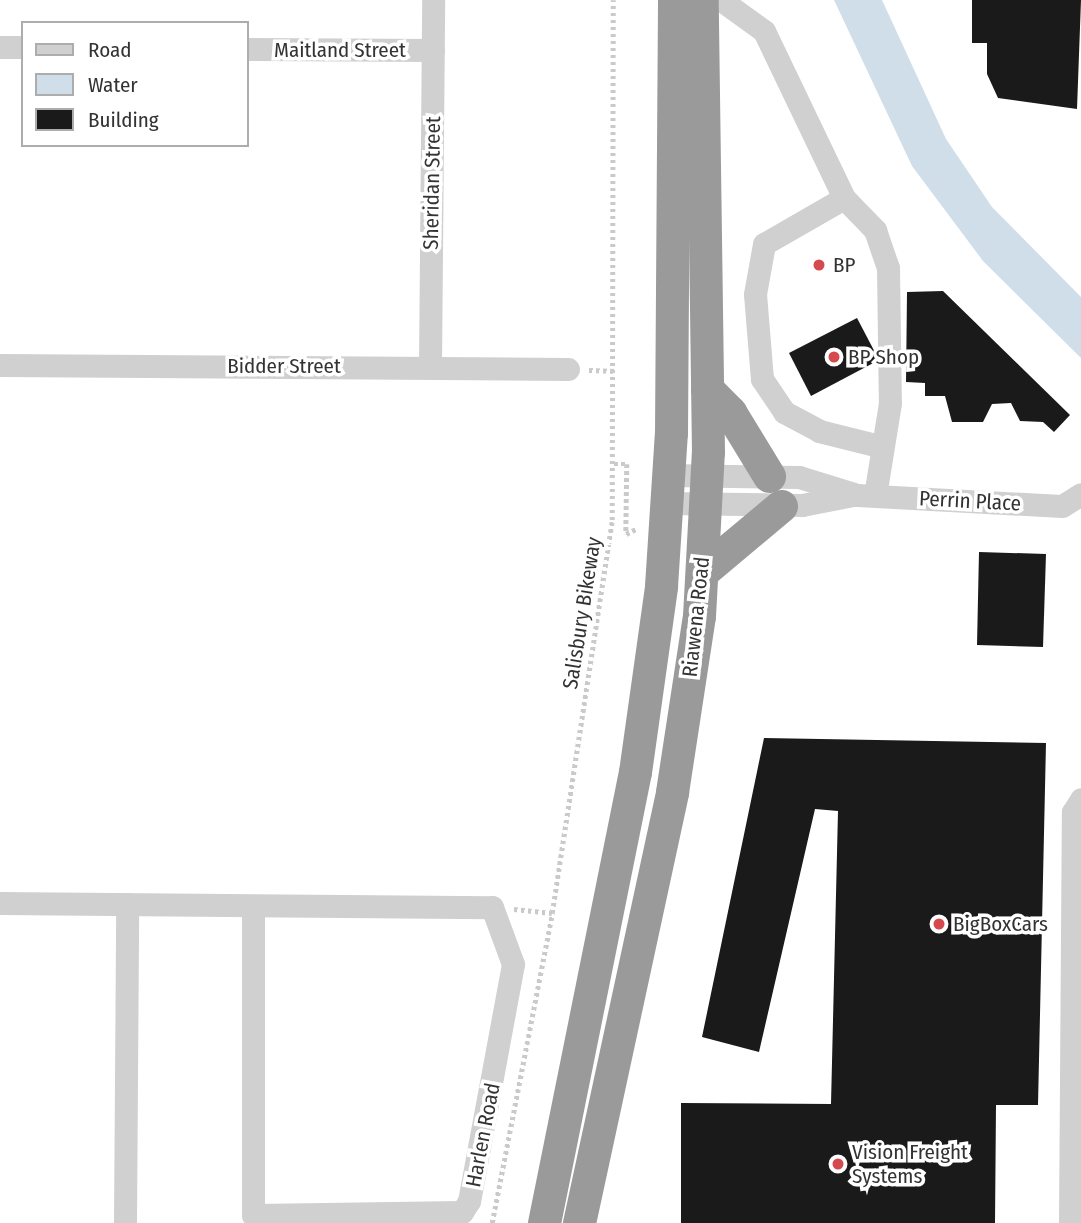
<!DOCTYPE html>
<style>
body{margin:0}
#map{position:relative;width:1081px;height:1223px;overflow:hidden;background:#fff;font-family:"Fira Sans Condensed",sans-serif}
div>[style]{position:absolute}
.water>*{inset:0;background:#cfdee9}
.building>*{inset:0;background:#1a1a1a}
.path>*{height:4.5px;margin-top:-2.25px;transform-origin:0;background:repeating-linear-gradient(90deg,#cacaca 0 3.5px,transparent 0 7px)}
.minor>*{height:23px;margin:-11.5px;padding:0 11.5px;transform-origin:11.5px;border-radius:11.5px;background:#d0d0d0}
.highway>*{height:33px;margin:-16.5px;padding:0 16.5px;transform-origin:16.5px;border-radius:16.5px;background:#9a9a9a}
.dots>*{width:19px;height:19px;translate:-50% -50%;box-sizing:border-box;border:4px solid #fff;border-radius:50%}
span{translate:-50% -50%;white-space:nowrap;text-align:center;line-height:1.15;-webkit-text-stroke:7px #fff;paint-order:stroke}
.street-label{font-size:21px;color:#333}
.poi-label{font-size:21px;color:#333}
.left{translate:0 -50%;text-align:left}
.legend{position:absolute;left:21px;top:21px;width:228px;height:126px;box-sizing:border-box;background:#fff;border:2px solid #adadad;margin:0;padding:9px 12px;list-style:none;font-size:21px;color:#333}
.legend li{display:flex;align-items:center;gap:14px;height:35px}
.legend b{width:35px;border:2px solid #adadad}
</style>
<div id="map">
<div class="water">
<div style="clip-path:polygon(834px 0,882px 0,946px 139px,992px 207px,1081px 297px,1081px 358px,983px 261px,912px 166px)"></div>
</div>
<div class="building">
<div style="clip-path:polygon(972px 0,1081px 0,1077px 109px,998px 98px,987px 74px,987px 43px,972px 43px)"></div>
<div style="clip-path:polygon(943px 291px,1070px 415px,1054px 432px,1043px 422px,1020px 421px,1011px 403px,992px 404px,983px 422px,952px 422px,945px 396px,925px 396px,925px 383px,906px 382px,907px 292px)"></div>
<div style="clip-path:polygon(857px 318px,879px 360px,811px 396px,789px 353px)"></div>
<div style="clip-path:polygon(979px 552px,1046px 554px,1043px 647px,977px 645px)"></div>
<div style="clip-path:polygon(764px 738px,1046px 743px,1038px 1105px,996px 1105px,995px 1223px,681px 1223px,681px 1103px,831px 1104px,838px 811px,815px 809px,759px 1052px,702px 1037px)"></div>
</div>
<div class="path">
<div style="left:589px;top:370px;width:27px;rotate:2deg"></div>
<div style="left:614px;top:464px;width:13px"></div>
<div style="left:627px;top:464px;width:70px;rotate:90.8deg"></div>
<div style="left:626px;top:534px;width:11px;rotate:-27deg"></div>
<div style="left:514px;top:909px;width:38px;rotate:6deg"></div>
<div style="left:492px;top:1223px;width:316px;rotate:-79deg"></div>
<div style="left:552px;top:913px;width:398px;rotate:-81.3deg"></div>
<div style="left:612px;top:520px;width:520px;rotate:-89.89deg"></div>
</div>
<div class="minor">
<div style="left:721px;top:0;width:53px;rotate:35.8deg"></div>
<div style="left:764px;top:31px;width:185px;rotate:64.4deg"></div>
<div style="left:844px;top:198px;width:45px;rotate:45.9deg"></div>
<div style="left:875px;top:230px;width:40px;rotate:71.1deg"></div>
<div style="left:888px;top:268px;width:135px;rotate:89.2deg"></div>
<div style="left:890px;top:403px;width:94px;rotate:99.2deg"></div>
<div style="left:0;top:47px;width:23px"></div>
<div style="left:247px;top:49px;width:186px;rotate:0.3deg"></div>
<div style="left:844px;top:198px;width:92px;rotate:150.1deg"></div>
<div style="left:764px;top:244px;width:51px;rotate:100.2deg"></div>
<div style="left:755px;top:294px;width:85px;rotate:85.3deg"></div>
<div style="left:762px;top:379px;width:40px;rotate:56deg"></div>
<div style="left:784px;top:412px;width:40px;rotate:28deg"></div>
<div style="left:819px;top:431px;width:62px;rotate:14deg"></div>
<div style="left:0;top:365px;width:568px;rotate:0.4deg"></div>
<div style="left:430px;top:367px;width:367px;rotate:-89.5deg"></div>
<div style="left:668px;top:475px;width:131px;rotate:0.9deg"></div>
<div style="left:799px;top:477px;width:61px;rotate:17.2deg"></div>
<div style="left:857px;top:495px;width:205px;rotate:3.1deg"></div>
<div style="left:1062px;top:506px;width:22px;rotate:-32deg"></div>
<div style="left:666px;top:503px;width:136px;rotate:0.8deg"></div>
<div style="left:802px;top:505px;width:52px;rotate:-11.1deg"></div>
<div style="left:0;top:903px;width:492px;rotate:0.5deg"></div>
<div style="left:492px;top:907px;width:61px;rotate:69.8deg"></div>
<div style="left:513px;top:964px;width:241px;rotate:100.5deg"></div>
<div style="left:469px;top:1201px;width:13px;rotate:122deg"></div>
<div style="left:462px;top:1212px;width:209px;rotate:179.2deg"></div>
<div style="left:253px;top:1215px;width:309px;rotate:-90deg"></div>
<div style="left:125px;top:1223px;width:319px;rotate:-89.6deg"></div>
<div style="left:1070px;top:1223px;width:411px;rotate:-89.6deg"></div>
<div style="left:1073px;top:812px;width:15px;rotate:-58deg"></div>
</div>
<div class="highway">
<div style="left:707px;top:389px;width:33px;rotate:45deg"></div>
<div style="left:730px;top:412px;width:75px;rotate:58.6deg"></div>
<div style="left:702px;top:572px;width:103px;rotate:-39.9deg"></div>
<div style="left:544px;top:1223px;width:460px;rotate:-78.6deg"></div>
<div style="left:635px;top:772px;width:188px;rotate:-82deg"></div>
<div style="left:661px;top:586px;width:153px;rotate:-86.3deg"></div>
<div style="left:671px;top:433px;width:433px;rotate:-89.6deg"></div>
<div style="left:579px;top:1223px;width:441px;rotate:-77.8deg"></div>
<div style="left:672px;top:792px;width:178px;rotate:-81.3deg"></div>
<div style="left:699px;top:616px;width:164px;rotate:-86.9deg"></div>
<div style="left:708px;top:452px;width:452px;rotate:-90.8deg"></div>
</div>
<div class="dots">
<div style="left:819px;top:265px;background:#d54a4e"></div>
<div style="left:834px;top:357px;background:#d54a4e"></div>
<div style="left:939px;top:924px;background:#d54a4e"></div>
<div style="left:838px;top:1164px;background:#d54a4e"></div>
</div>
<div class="street-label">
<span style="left:340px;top:50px">Maitland Street</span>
<span style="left:432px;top:183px;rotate:-89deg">Sheridan Street</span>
<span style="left:284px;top:366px">Bidder Street</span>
<span style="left:970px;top:501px;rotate:3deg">Perrin Place</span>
<span style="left:582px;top:613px;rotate:-81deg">Salisbury Bikeway</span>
<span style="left:696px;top:617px;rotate:-84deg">Riawena Road</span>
<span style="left:483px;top:1135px;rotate:-79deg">Harlen Road</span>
</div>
<div class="poi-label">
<span class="left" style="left:833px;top:265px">BP</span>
<span class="left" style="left:848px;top:357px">BP Shop</span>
<span class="left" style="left:953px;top:924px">BigBoxCars</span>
<span class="left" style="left:852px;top:1164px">Vision Freight<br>Systems</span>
</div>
<ul class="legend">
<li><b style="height:9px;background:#d0d0d0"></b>Road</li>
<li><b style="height:19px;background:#cfdee9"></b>Water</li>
<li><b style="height:19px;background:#1a1a1a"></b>Building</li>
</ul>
</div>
